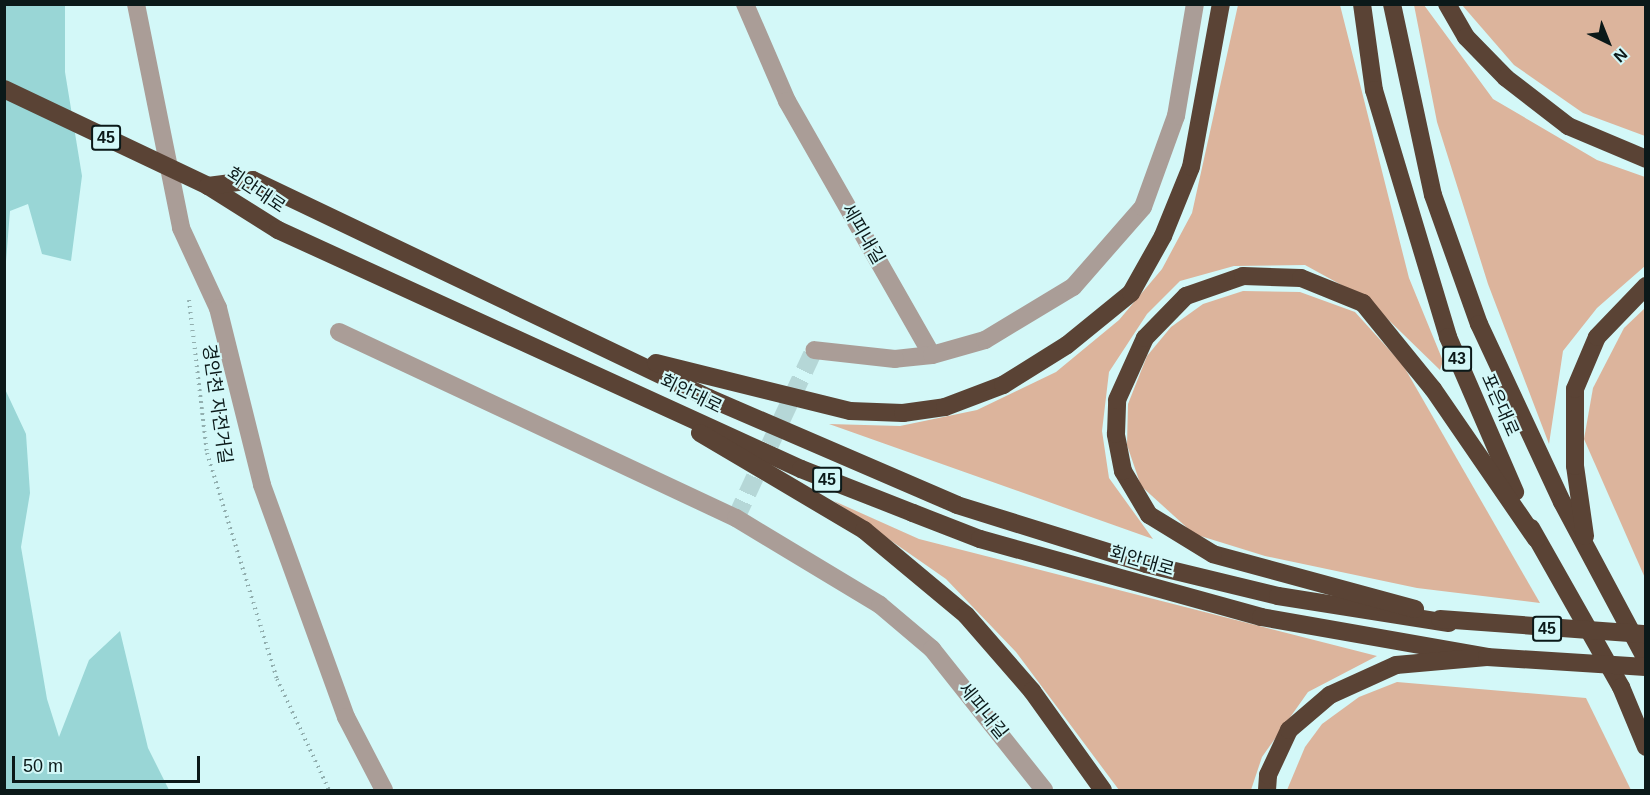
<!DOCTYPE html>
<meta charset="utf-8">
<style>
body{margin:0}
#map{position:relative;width:1650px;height:795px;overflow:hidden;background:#d3f8f8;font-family:Arial,"Noto Sans KR",sans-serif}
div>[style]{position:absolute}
.green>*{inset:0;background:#dcb49c}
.water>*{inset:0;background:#99d6d6}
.minor-tunnel>*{height:18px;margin-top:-9px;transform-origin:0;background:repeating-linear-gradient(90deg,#b5d7d7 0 18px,transparent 0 27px)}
.path>*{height:4px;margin-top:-2px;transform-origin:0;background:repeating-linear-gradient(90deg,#92afaf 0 1.5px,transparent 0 6px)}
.minor>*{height:18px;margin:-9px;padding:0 9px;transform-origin:9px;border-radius:9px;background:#aa9d97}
.highway>*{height:18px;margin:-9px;padding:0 9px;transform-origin:9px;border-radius:9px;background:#5a4335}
span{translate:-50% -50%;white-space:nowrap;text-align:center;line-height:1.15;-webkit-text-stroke:4.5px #d3f8f8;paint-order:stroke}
.shield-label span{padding:2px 4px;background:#d3f8f8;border:2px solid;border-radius:4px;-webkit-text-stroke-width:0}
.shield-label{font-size:16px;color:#0b1919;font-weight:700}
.street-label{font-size:18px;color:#0b1919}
.frame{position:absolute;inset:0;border:6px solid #0b1919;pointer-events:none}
.north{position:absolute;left:1578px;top:12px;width:60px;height:60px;-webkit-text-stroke:4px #d3f8f8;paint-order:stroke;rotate:137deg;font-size:16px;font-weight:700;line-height:24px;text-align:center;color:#0b1919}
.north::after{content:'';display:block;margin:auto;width:21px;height:27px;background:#0b1919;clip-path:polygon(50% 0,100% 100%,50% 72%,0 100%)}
.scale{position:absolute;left:12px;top:756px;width:188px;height:27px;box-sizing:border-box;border:3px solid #0b1919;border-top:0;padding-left:8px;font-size:18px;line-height:21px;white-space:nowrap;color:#0b1919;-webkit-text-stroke:4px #d3f8f8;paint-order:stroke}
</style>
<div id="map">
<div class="green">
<div style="clip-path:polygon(1238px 5px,1340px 5px,1409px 278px,1443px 361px,1440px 370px,1367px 299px,1305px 265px,1234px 266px,1180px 281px,1147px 314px,1109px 372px,1102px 431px,1109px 478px,1153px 539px,829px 424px,900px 426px,977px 410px,1056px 372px,1119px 320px,1162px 269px,1192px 213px)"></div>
<div style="clip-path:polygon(1414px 5px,1424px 5px,1493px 99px,1597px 160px,1645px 177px,1645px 266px,1597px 308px,1563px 351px,1549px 444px,1488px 284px,1437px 122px)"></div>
<div style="clip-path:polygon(1462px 5px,1645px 5px,1645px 136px,1583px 113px,1514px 65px)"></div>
<div style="clip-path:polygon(1243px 291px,1300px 292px,1355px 312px,1403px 365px,1540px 603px,1417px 588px,1265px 556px,1194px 534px,1141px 486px,1127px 445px,1128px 404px,1147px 356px,1171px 327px,1203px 304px)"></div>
<div style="clip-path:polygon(1645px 308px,1645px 578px,1584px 439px,1593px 388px,1624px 328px)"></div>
<div style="clip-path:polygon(834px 501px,919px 539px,1377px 656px,1308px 692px,1262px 757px,1251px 790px,1119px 790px,1016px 652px,946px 579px)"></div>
<div style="clip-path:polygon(1397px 682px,1586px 698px,1631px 790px,1287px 790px,1305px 747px,1322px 724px,1359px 697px)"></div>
</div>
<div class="water">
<div style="clip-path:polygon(5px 5px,65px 5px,65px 72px,82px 176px,71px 261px,42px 254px,28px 204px,10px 211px,5px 274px)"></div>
<div style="clip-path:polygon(4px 387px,26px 434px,30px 493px,21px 547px,47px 699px,59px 737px,89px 660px,120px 631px,148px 748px,169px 790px,5px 790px)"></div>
</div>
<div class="minor-tunnel">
<div style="left:736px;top:518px;width:185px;rotate:-65.1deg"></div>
</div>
<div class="path">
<div style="left:189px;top:300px;width:154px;rotate:83.3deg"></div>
<div style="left:207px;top:453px;width:237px;rotate:72.8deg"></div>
<div style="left:277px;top:679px;width:123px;rotate:64.9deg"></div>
</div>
<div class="minor">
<div style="left:136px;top:4px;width:228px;rotate:78.6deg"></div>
<div style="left:181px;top:228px;width:88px;rotate:65.2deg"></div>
<div style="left:218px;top:308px;width:182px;rotate:76deg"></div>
<div style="left:262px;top:485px;width:247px;rotate:70.1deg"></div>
<div style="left:346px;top:717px;width:82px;rotate:62.5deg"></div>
<div style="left:745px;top:4px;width:106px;rotate:66.6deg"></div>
<div style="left:787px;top:101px;width:292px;rotate:60.3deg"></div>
<div style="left:932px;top:355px;width:37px;rotate:174deg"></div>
<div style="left:895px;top:359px;width:81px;rotate:-173.7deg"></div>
<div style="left:339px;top:332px;width:438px;rotate:25.1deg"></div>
<div style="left:736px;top:518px;width:168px;rotate:31.1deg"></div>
<div style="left:880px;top:605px;width:68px;rotate:40.2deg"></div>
<div style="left:932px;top:649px;width:180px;rotate:51.5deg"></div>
<div style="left:932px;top:355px;width:55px;rotate:-15.8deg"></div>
<div style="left:985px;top:340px;width:103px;rotate:-31.1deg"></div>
<div style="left:1073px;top:287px;width:106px;rotate:-48.8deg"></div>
<div style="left:1143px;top:207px;width:97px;rotate:-70.1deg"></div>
<div style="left:1176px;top:116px;width:114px;rotate:-80.4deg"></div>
</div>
<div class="highway">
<div style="left:1362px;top:4px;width:87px;rotate:82.1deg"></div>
<div style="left:1374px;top:90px;width:258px;rotate:73.3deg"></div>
<div style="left:1448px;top:337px;width:169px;rotate:66.6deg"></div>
<div style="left:1392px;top:4px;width:195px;rotate:77.9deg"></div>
<div style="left:1433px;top:195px;width:137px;rotate:70.4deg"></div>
<div style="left:1479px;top:324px;width:196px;rotate:65deg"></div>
<div style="left:1562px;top:502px;width:178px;rotate:61.9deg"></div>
<div style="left:1447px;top:4px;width:38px;rotate:60deg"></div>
<div style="left:1466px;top:37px;width:57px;rotate:45.7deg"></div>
<div style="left:1506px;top:78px;width:78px;rotate:37.7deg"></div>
<div style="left:1568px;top:126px;width:85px;rotate:22.9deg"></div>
<div style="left:4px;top:89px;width:226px;rotate:25.4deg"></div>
<div style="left:208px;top:186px;width:83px;rotate:32.2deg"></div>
<div style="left:278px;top:230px;width:575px;rotate:24.56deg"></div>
<div style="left:801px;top:469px;width:120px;rotate:21.4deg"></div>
<div style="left:913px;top:513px;width:72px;rotate:21.2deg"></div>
<div style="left:980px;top:539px;width:292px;rotate:15.5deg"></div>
<div style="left:1261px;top:617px;width:230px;rotate:10deg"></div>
<div style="left:208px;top:186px;width:45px;rotate:-7.6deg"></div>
<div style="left:253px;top:180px;width:505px;rotate:25.55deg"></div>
<div style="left:709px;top:398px;width:270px;rotate:23.3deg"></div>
<div style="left:957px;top:505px;width:198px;rotate:17.3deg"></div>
<div style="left:1146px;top:564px;width:136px;rotate:13.6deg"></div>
<div style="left:1278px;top:596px;width:173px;rotate:9deg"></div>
<div style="left:656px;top:363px;width:200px;rotate:13.9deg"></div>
<div style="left:850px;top:411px;width:53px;rotate:2.2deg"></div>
<div style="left:903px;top:413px;width:42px;rotate:-8.1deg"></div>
<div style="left:945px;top:407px;width:62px;rotate:-20.8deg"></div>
<div style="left:1003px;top:385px;width:75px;rotate:-32deg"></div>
<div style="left:1067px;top:345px;width:82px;rotate:-39.1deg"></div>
<div style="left:1131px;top:293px;width:65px;rotate:-60.7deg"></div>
<div style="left:1163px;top:236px;width:74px;rotate:-67.9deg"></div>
<div style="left:1191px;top:167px;width:166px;rotate:-79.6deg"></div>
<div style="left:700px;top:433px;width:191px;rotate:30.6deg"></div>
<div style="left:864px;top:530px;width:133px;rotate:39.8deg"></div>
<div style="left:966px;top:615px;width:101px;rotate:49deg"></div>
<div style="left:1032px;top:691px;width:122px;rotate:54.4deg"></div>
<div style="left:1531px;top:528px;width:183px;rotate:60.5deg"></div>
<div style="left:1621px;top:687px;width:65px;rotate:67.4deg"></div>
<div style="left:1585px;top:536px;width:71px;rotate:-98.1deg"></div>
<div style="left:1575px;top:466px;width:77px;rotate:-90deg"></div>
<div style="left:1575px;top:389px;width:56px;rotate:-67.1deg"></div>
<div style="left:1597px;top:337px;width:71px;rotate:-46.1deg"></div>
<div style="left:1415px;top:609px;width:209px;rotate:-164.8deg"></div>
<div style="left:1213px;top:554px;width:75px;rotate:-148.6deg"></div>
<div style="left:1149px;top:515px;width:51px;rotate:-120.6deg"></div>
<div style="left:1123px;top:471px;width:38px;rotate:-101deg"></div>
<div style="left:1116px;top:434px;width:34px;rotate:-88deg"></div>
<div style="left:1117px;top:400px;width:68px;rotate:-65.7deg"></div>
<div style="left:1145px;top:338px;width:59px;rotate:-45.7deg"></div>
<div style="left:1186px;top:296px;width:60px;rotate:-19.3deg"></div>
<div style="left:1243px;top:276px;width:58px;rotate:2deg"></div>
<div style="left:1301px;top:278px;width:67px;rotate:22deg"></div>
<div style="left:1363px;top:303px;width:111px;rotate:50.9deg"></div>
<div style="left:1433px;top:389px;width:182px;rotate:55.5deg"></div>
<div style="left:1440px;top:619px;width:207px;rotate:4.2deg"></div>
<div style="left:1267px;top:790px;width:15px;rotate:-86deg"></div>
<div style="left:1268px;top:775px;width:50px;rotate:-65deg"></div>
<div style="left:1289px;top:730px;width:54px;rotate:-40.5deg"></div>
<div style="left:1330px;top:695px;width:72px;rotate:-24.4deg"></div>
<div style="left:1396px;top:665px;width:91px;rotate:-5deg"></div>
<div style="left:1487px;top:657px;width:159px;rotate:3.6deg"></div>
</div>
<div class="shield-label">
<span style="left:106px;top:138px">45</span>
<span style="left:1457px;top:359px">43</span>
<span style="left:827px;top:480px">45</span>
<span style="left:1547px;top:629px">45</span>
</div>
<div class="street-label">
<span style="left:256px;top:190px;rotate:34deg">회안대로</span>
<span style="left:863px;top:234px;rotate:60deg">세피내길</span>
<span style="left:691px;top:394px;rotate:26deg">회안대로</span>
<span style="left:217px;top:404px;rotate:82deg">경안천 자전거길</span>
<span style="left:1500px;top:405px;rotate:66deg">포은대로</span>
<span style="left:1142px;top:561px;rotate:16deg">회안대로</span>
<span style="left:983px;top:711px;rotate:51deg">세피내길</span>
</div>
<div class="frame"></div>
<div class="north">N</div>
<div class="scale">50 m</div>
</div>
